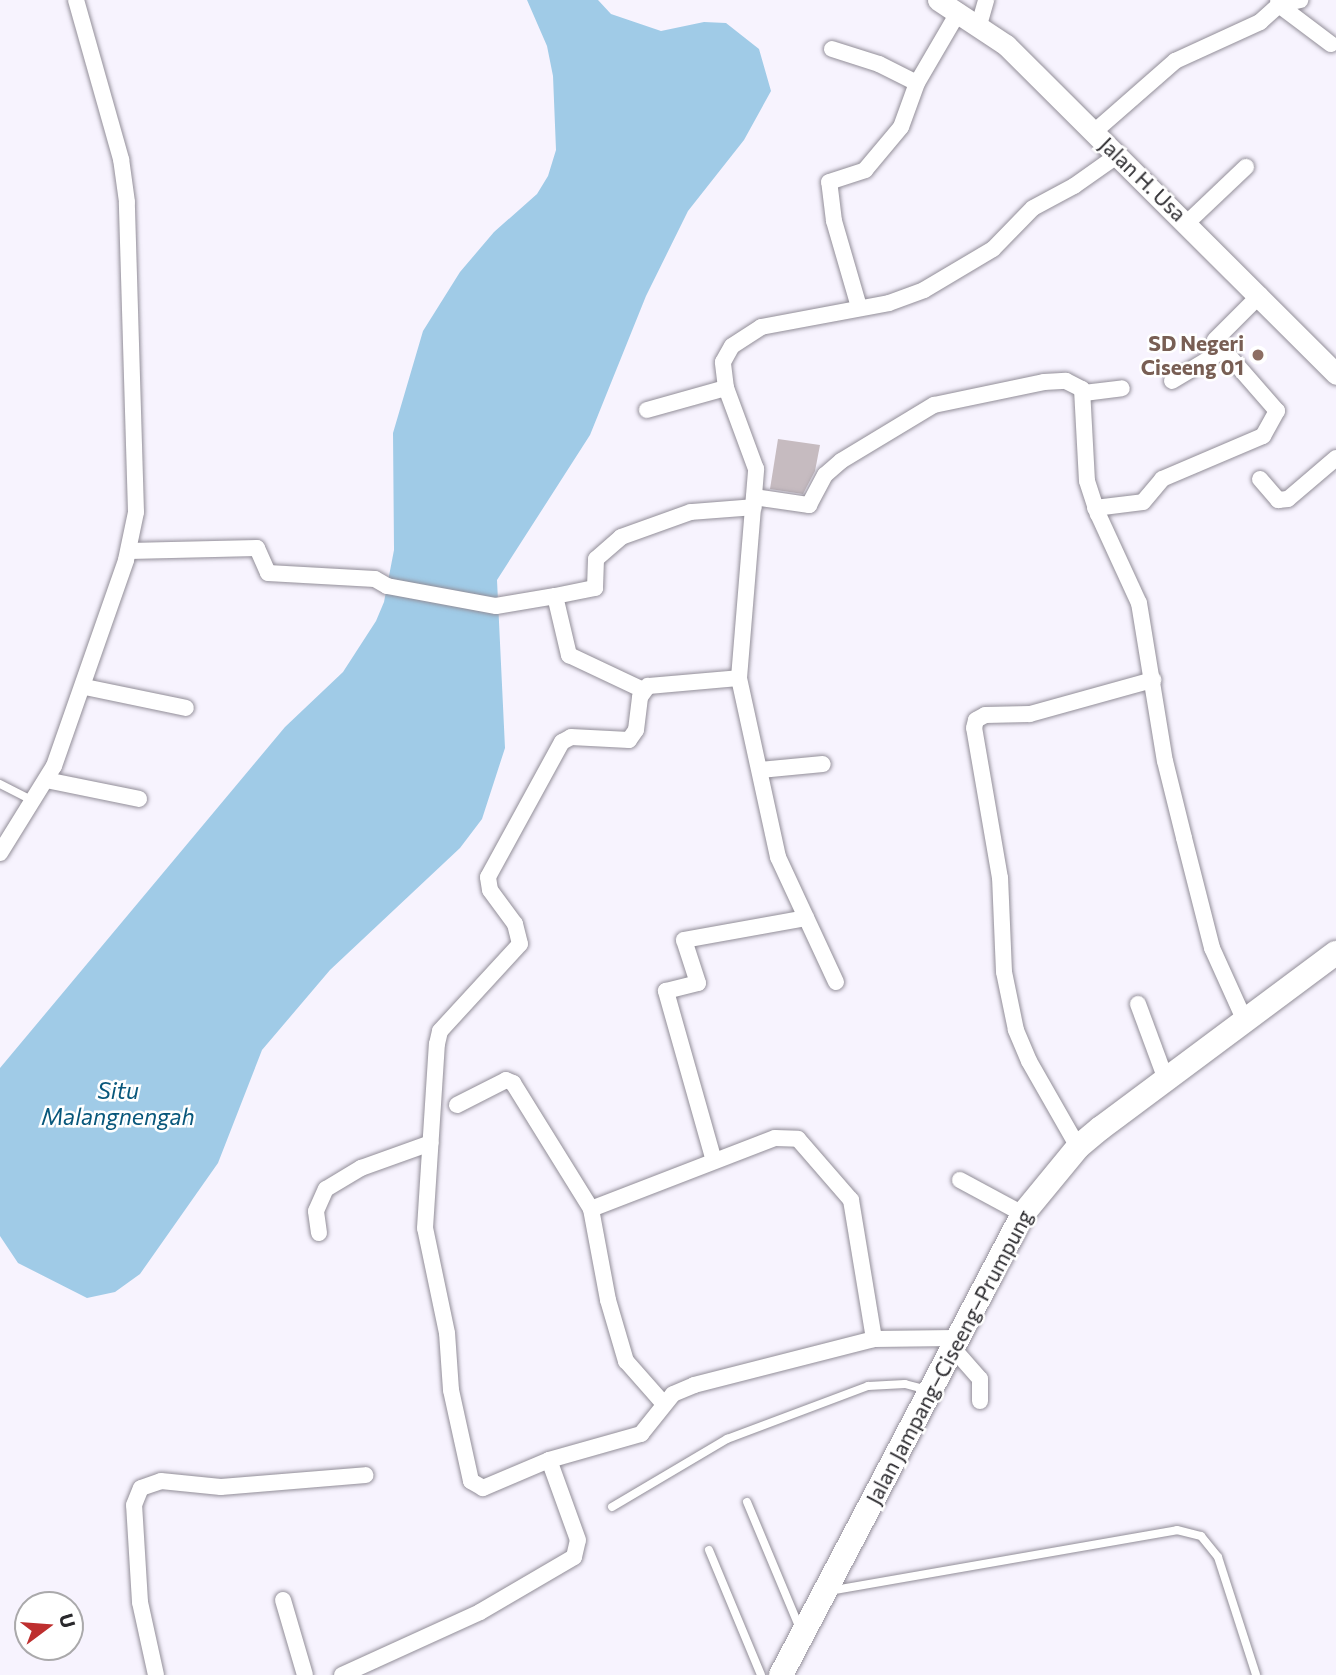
<!DOCTYPE html>
<meta charset="utf-8">
<style>
body{margin:0}
#map{position:relative;width:1336px;height:1675px;overflow:hidden;background:#f7f3fe;font-family:Commissioner,sans-serif}
div>[style]{position:absolute}
.water>*{inset:0;background:#a0cbe7}
.building>*{inset:0;background:#c6bbc0}
.roads{filter:drop-shadow(0 0 2px #928e98) drop-shadow(0 0 2px #928e98)}
.lane>*{height:8px;margin:-4px;padding:0 4px;transform-origin:4px;border-radius:4px;background:#fff}
.street>*{height:16px;margin:-8px;padding:0 8px;transform-origin:8px;border-radius:8px;background:#fff}
.secondary>*{height:21px;margin:-10.5px;padding:0 10.5px;transform-origin:10.5px;border-radius:10.5px;background:#fff}
.primary>*{height:24px;margin:-12px;padding:0 12px;transform-origin:12px;border-radius:12px;background:#fff}
.dots>*{width:19px;height:19px;translate:-50% -50%;box-sizing:border-box;border:4px solid #fff;border-radius:50%}
span{translate:-50% -50%;white-space:nowrap;text-align:center;line-height:1.15;-webkit-text-stroke:5px #fff;paint-order:stroke}
.street-label{font-size:21px;color:#2a292d}
.education-label{font-size:21px;color:#785e54;font-weight:700}
.right{translate:-100% -50%;text-align:right}
.water-label{font-size:23px;color:#08577b;font-style:italic}
.north{position:absolute;left:14px;top:1591px;width:70px;height:70px;box-sizing:border-box;background:#fff;border:2px solid #aaa9ab;border-radius:50%;rotate:74deg;font-size:19px;font-weight:700;line-height:28px;text-align:center;color:#2a292d}
.north::after{content:'';display:block;margin:auto;width:24px;height:32px;background:#be2f2f;clip-path:polygon(50% 0,100% 100%,50% 72%,0 100%)}
</style>
<div id="map">
<div class="water">
<div style="clip-path:polygon(527px 0,598px 0,611px 14px,661px 31px,704px 22px,726px 23px,759px 49px,771px 91px,744px 140px,688px 211px,646px 296px,590px 435px,497px 580px,505px 748px,482px 819px,460px 848px,330px 970px,262px 1050px,218px 1163px,140px 1274px,115px 1292px,87px 1298px,18px 1263px,0 1236px,0 1068px,285px 727px,343px 672px,376px 621px,384px 602px,394px 550px,393px 433px,423px 331px,460px 272px,494px 232px,537px 194px,548px 176px,556px 150px,553px 76px,547px 46px)"></div>
</div>
<div class="building">
<div style="clip-path:polygon(778px 439px,820px 445px,815px 471px,803px 494px,770px 489px)"></div>
</div>
<div class="roads">
<div class="lane">
<div style="left:0;top:784px;width:38px;rotate:27deg"></div>
<div style="left:747px;top:1502px;width:138px;rotate:67.3deg"></div>
<div style="left:612px;top:1507px;width:134px;rotate:-30.6deg"></div>
<div style="left:727px;top:1439px;width:151px;rotate:-20.6deg"></div>
<div style="left:868px;top:1386px;width:37px;rotate:-3deg"></div>
<div style="left:905px;top:1384px;width:24px;rotate:15deg"></div>
<div style="left:709px;top:1550px;width:135px;rotate:67.4deg"></div>
<div style="left:829px;top:1591px;width:353px;rotate:-9.9deg"></div>
<div style="left:1177px;top:1530px;width:25px;rotate:14deg"></div>
<div style="left:1201px;top:1536px;width:27px;rotate:51deg"></div>
<div style="left:1218px;top:1557px;width:124px;rotate:72.1deg"></div>
</div>
<div class="street">
<div style="left:1279px;top:5px;width:65px;rotate:36.9deg"></div>
<div style="left:1279px;top:5px;width:22px;rotate:-13deg"></div>
<div style="left:979px;top:25px;width:26px;rotate:-74deg"></div>
<div style="left:832px;top:49px;width:49px;rotate:17.7deg"></div>
<div style="left:879px;top:64px;width:42px;rotate:26.6deg"></div>
<div style="left:917px;top:83px;width:83px;rotate:-59.7deg"></div>
<div style="left:1094px;top:132px;width:108px;rotate:-41.2deg"></div>
<div style="left:1175px;top:61px;width:94px;rotate:-24.6deg"></div>
<div style="left:1260px;top:22px;width:25px;rotate:-42deg"></div>
<div style="left:1279px;top:5px;width:5px;rotate:-101deg"></div>
<div style="left:1188px;top:222px;width:80px;rotate:-43.5deg"></div>
<div style="left:859px;top:307px;width:90px;rotate:-106.2deg"></div>
<div style="left:834px;top:221px;width:39px;rotate:-97deg"></div>
<div style="left:829px;top:182px;width:38px;rotate:-18deg"></div>
<div style="left:865px;top:170px;width:56px;rotate:-50.1deg"></div>
<div style="left:901px;top:127px;width:47px;rotate:-70deg"></div>
<div style="left:1172px;top:381px;width:58px;rotate:-31deg"></div>
<div style="left:1084px;top:393px;width:38px;rotate:-7deg"></div>
<div style="left:647px;top:410px;width:82px;rotate:-15.6deg"></div>
<div style="left:1260px;top:479px;width:28px;rotate:49deg"></div>
<div style="left:1278px;top:500px;width:10px;rotate:-6deg"></div>
<div style="left:1288px;top:499px;width:63px;rotate:-40.5deg"></div>
<div style="left:754px;top:497px;width:56px;rotate:8.3deg"></div>
<div style="left:809px;top:505px;width:34px;rotate:-62deg"></div>
<div style="left:825px;top:475px;width:21px;rotate:-41deg"></div>
<div style="left:841px;top:461px;width:109px;rotate:-31.1deg"></div>
<div style="left:934px;top:405px;width:112px;rotate:-11.8deg"></div>
<div style="left:1044px;top:382px;width:22px;rotate:-3deg"></div>
<div style="left:1066px;top:381px;width:18px;rotate:27deg"></div>
<div style="left:1082px;top:389px;width:92px;rotate:86.9deg"></div>
<div style="left:1087px;top:481px;width:35px;rotate:72deg"></div>
<div style="left:1098px;top:514px;width:98px;rotate:65.3deg"></div>
<div style="left:1139px;top:603px;width:160px;rotate:80.7deg"></div>
<div style="left:1165px;top:761px;width:79px;rotate:76.1deg"></div>
<div style="left:1184px;top:838px;width:114px;rotate:75.7deg"></div>
<div style="left:1212px;top:948px;width:78px;rotate:65.7deg"></div>
<div style="left:1095px;top:508px;width:48px;rotate:-7.1deg"></div>
<div style="left:1143px;top:502px;width:30px;rotate:-50deg"></div>
<div style="left:1162px;top:479px;width:110px;rotate:-23.1deg"></div>
<div style="left:1263px;top:436px;width:29px;rotate:-61deg"></div>
<div style="left:1277px;top:411px;width:94px;rotate:-131.1deg"></div>
<div style="left:1215px;top:340px;width:64px;rotate:-45deg"></div>
<div style="left:129px;top:551px;width:128px;rotate:-1.3deg"></div>
<div style="left:257px;top:548px;width:27px;rotate:66deg"></div>
<div style="left:268px;top:573px;width:107px;rotate:3.2deg"></div>
<div style="left:375px;top:579px;width:14px;rotate:30deg"></div>
<div style="left:387px;top:586px;width:111px;rotate:10.4deg"></div>
<div style="left:496px;top:606px;width:60px;rotate:-9.6deg"></div>
<div style="left:555px;top:596px;width:61px;rotate:76.7deg"></div>
<div style="left:569px;top:655px;width:82px;rotate:25.3deg"></div>
<div style="left:555px;top:596px;width:41px;rotate:-11.3deg"></div>
<div style="left:595px;top:588px;width:29px;rotate:-88deg"></div>
<div style="left:596px;top:559px;width:33px;rotate:-41deg"></div>
<div style="left:621px;top:537px;width:74px;rotate:-19.7deg"></div>
<div style="left:691px;top:512px;width:63px;rotate:-4.5deg"></div>
<div style="left:85px;top:687px;width:103px;rotate:11.7deg"></div>
<div style="left:760px;top:770px;width:63px;rotate:-5.4deg"></div>
<div style="left:46px;top:780px;width:95px;rotate:11.5deg"></div>
<div style="left:0;top:853px;width:102px;rotate:-58.2deg"></div>
<div style="left:54px;top:766px;width:218px;rotate:-70.7deg"></div>
<div style="left:126px;top:560px;width:49px;rotate:-78.2deg"></div>
<div style="left:136px;top:512px;width:310px;rotate:-91.7deg"></div>
<div style="left:127px;top:202px;width:43px;rotate:-97.9deg"></div>
<div style="left:121px;top:159px;width:165px;rotate:-105.8deg"></div>
<div style="left:836px;top:982px;width:138px;rotate:-114.9deg"></div>
<div style="left:778px;top:857px;width:183px;rotate:-102.3deg"></div>
<div style="left:739px;top:678px;width:210px;rotate:-85.3deg"></div>
<div style="left:756px;top:469px;width:86px;rotate:-110.3deg"></div>
<div style="left:726px;top:388px;width:26px;rotate:-97deg"></div>
<div style="left:723px;top:362px;width:18px;rotate:-61deg"></div>
<div style="left:732px;top:346px;width:35px;rotate:-33deg"></div>
<div style="left:761px;top:327px;width:130px;rotate:-10.6deg"></div>
<div style="left:889px;top:303px;width:37px;rotate:-20deg"></div>
<div style="left:924px;top:290px;width:80px;rotate:-30.7deg"></div>
<div style="left:993px;top:249px;width:57px;rotate:-45.7deg"></div>
<div style="left:1033px;top:208px;width:47px;rotate:-28.2deg"></div>
<div style="left:1074px;top:186px;width:54px;rotate:-35.2deg"></div>
<div style="left:1138px;top:1004px;width:78px;rotate:69.7deg"></div>
<div style="left:457px;top:1105px;width:55px;rotate:-27deg"></div>
<div style="left:506px;top:1080px;width:8px;rotate:23deg"></div>
<div style="left:513px;top:1083px;width:148px;rotate:58.2deg"></div>
<div style="left:591px;top:1209px;width:93px;rotate:79.4deg"></div>
<div style="left:608px;top:1300px;width:64px;rotate:73.6deg"></div>
<div style="left:626px;top:1361px;width:56px;rotate:48.6deg"></div>
<div style="left:1078px;top:1147px;width:99px;rotate:-119.7deg"></div>
<div style="left:1029px;top:1061px;width:34px;rotate:-113deg"></div>
<div style="left:1016px;top:1030px;width:59px;rotate:-101.7deg"></div>
<div style="left:1004px;top:972px;width:94px;rotate:-92.4deg"></div>
<div style="left:1000px;top:878px;width:152px;rotate:-99.8deg"></div>
<div style="left:974px;top:728px;width:8px;rotate:-76deg"></div>
<div style="left:976px;top:720px;width:10px;rotate:-29deg"></div>
<div style="left:985px;top:715px;width:45px;rotate:-1.3deg"></div>
<div style="left:1030px;top:714px;width:128px;rotate:-15.5deg"></div>
<div style="left:714px;top:1161px;width:177px;rotate:-105.8deg"></div>
<div style="left:666px;top:991px;width:33px;rotate:-14deg"></div>
<div style="left:698px;top:983px;width:45px;rotate:-108deg"></div>
<div style="left:684px;top:940px;width:124px;rotate:-10.2deg"></div>
<div style="left:960px;top:1180px;width:72px;rotate:28.4deg"></div>
<div style="left:591px;top:1209px;width:197px;rotate:-21.1deg"></div>
<div style="left:775px;top:1138px;width:23px;rotate:2deg"></div>
<div style="left:798px;top:1139px;width:81px;rotate:49deg"></div>
<div style="left:851px;top:1200px;width:141px;rotate:80.6deg"></div>
<div style="left:319px;top:1233px;width:22px;rotate:-98deg"></div>
<div style="left:316px;top:1211px;width:24px;rotate:-66deg"></div>
<div style="left:326px;top:1189px;width:41px;rotate:-31deg"></div>
<div style="left:361px;top:1168px;width:74px;rotate:-19.7deg"></div>
<div style="left:951px;top:1346px;width:44px;rotate:48.7deg"></div>
<div style="left:980px;top:1379px;width:22px;rotate:90deg"></div>
<div style="left:549px;top:1460px;width:72px;rotate:157deg"></div>
<div style="left:483px;top:1488px;width:14px;rotate:-150deg"></div>
<div style="left:471px;top:1481px;width:93px;rotate:-102.4deg"></div>
<div style="left:451px;top:1390px;width:57px;rotate:-94deg"></div>
<div style="left:447px;top:1333px;width:107px;rotate:-101.8deg"></div>
<div style="left:425px;top:1228px;width:184px;rotate:-86.3deg"></div>
<div style="left:437px;top:1044px;width:13px;rotate:-77deg"></div>
<div style="left:440px;top:1031px;width:118px;rotate:-47.4deg"></div>
<div style="left:520px;top:944px;width:21px;rotate:-104deg"></div>
<div style="left:515px;top:924px;width:42px;rotate:-126.3deg"></div>
<div style="left:490px;top:890px;width:13px;rotate:-99deg"></div>
<div style="left:488px;top:877px;width:154px;rotate:-61.3deg"></div>
<div style="left:562px;top:742px;width:10px;rotate:-29deg"></div>
<div style="left:571px;top:737px;width:58px;rotate:3deg"></div>
<div style="left:629px;top:740px;width:12px;rotate:-55deg"></div>
<div style="left:636px;top:730px;width:33px;rotate:-83deg"></div>
<div style="left:640px;top:697px;width:14px;rotate:-54deg"></div>
<div style="left:648px;top:686px;width:91px;rotate:-5deg"></div>
<div style="left:283px;top:1600px;width:78px;rotate:73.7deg"></div>
<div style="left:156px;top:1675px;width:75px;rotate:-102.4deg"></div>
<div style="left:140px;top:1602px;width:97px;rotate:-93.5deg"></div>
<div style="left:134px;top:1505px;width:18px;rotate:-68deg"></div>
<div style="left:141px;top:1488px;width:21px;rotate:-19deg"></div>
<div style="left:161px;top:1481px;width:60px;rotate:5.7deg"></div>
<div style="left:221px;top:1487px;width:145px;rotate:-4.7deg"></div>
<div style="left:342px;top:1675px;width:152px;rotate:-24.5deg"></div>
<div style="left:480px;top:1612px;width:109px;rotate:-30.3deg"></div>
<div style="left:574px;top:1557px;width:17px;rotate:-77deg"></div>
<div style="left:578px;top:1540px;width:85px;rotate:-109.9deg"></div>
<div style="left:549px;top:1460px;width:96px;rotate:-15.8deg"></div>
<div style="left:641px;top:1434px;width:51px;rotate:-51.3deg"></div>
<div style="left:673px;top:1394px;width:23px;rotate:-23deg"></div>
<div style="left:694px;top:1385px;width:186px;rotate:-14.3deg"></div>
<div style="left:874px;top:1339px;width:81px;rotate:-0.7deg"></div>
</div>
<div class="secondary">
<div style="left:938px;top:0;width:82px;rotate:33.5deg"></div>
<div style="left:1006px;top:45px;width:466px;rotate:44.9deg"></div>
</div>
<div class="primary">
<div style="left:781px;top:1675px;width:521px;rotate:-62.3deg"></div>
<div style="left:1023px;top:1214px;width:87px;rotate:-50.6deg"></div>
<div style="left:1078px;top:1147px;width:30px;rotate:-40deg"></div>
<div style="left:1101px;top:1128px;width:293px;rotate:-36.7deg"></div>
</div>
</div>
<div class="dots">
<div style="left:1258px;top:355px;background:#8d6e63"></div>
</div>
<div class="street-label">
<span style="left:1143px;top:179px;rotate:44deg">Jalan H. Usa</span>
<span style="left:949px;top:1357px;rotate:-62deg">Jalan Jampang–Ciseeng–Prumpung</span>
</div>
<div class="education-label">
<span class="right" style="left:1244px;top:355px">SD Negeri<br>Ciseeng 01</span>
</div>
<div class="water-label">
<span style="left:118px;top:1103px">Situ<br>Malangnengah</span>
</div>
<div class="north">U</div>
</div>
